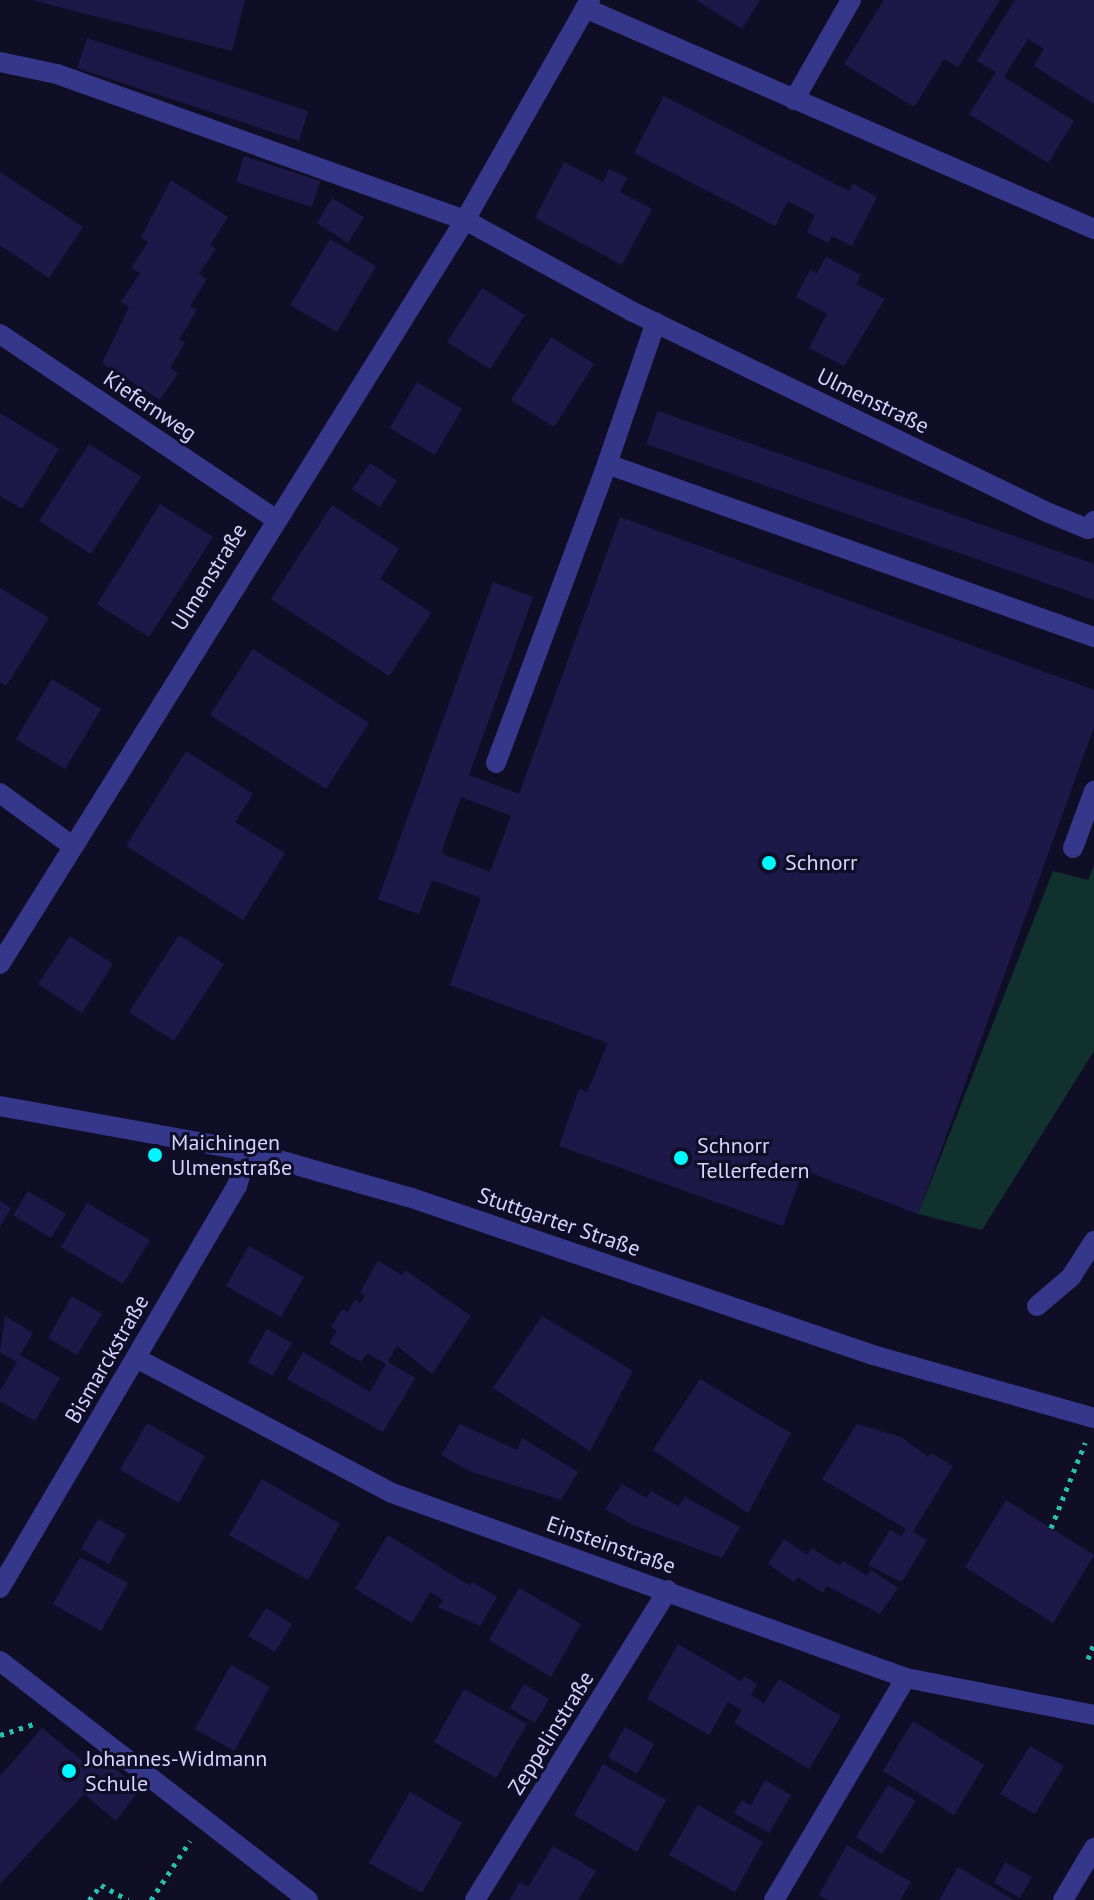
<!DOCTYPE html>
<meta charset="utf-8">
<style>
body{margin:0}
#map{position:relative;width:1094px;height:1900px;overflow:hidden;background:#100d27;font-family:"PT Sans",sans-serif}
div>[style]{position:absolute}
.green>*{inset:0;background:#10312e}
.building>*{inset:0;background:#1e1849}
.path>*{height:5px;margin-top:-2.5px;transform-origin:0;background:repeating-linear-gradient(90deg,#26c1ac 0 4px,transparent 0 10px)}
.service>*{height:20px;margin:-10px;padding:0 10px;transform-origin:10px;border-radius:10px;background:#35378a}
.minor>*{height:20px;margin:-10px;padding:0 10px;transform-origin:10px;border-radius:10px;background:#35378a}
.tertiary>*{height:20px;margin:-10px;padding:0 10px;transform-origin:10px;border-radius:10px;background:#35378a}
.dots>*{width:22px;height:22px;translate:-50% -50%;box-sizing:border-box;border:4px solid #100d27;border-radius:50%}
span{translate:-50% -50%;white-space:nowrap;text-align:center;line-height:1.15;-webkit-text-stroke:6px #100d27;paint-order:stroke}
.street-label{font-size:22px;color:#d5d3ff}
.poi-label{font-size:22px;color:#d5d3ff}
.left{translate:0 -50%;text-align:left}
</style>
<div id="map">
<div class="green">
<div style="clip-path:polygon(1094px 865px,1094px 1051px,982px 1230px,918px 1214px,1053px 871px,1088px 880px)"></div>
</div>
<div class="building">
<div style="clip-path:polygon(32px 0,245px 0,232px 51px)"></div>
<div style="clip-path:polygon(696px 0,760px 0,742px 29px)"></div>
<div style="clip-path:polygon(884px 0,1000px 0,958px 67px,944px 59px,914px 107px,844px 64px)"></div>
<div style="clip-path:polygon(1015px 0,1094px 0,1094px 104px,1034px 66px,1044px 49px,1028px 39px,1004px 77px,1074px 121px,1048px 163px,969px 114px,996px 72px,977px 61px)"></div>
<div style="clip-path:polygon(87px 38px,308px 111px,299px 141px,77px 68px)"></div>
<div style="clip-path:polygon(664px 96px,849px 191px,853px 184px,877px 197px,852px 246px,832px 236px,828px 243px,807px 232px,815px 215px,788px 201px,775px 226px,634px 153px)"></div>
<div style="clip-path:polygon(244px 156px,320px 181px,312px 207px,236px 182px)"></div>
<div style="clip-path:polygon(564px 162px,603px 182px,609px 169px,627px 178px,620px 192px,652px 209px,622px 265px,535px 218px)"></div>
<div style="clip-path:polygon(0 172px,83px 227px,49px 278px,0 245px)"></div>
<div style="clip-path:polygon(171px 180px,228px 217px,210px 245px,216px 249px,199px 274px,207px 279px,190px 306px,197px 310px,179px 339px,185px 343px,170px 368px,178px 373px,160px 400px,102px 363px,129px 307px,121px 302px,140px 273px,131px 268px,148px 242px,141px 237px)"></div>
<div style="clip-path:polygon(332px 198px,364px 217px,348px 243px,317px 223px)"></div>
<div style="clip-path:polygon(330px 239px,376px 266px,337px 332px,290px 305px)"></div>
<div style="clip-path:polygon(826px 257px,861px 275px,856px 284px,885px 299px,844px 366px,809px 348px,827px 314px,796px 297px,810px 270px,817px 273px)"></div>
<div style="clip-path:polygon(482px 288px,525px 315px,490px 369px,447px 342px)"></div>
<div style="clip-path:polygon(551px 337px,594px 364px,554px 427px,511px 400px)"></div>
<div style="clip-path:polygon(417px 382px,462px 409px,435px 455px,390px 428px)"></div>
<div style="clip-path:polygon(658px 411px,1094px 564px,1094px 600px,646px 444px)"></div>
<div style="clip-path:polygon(0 413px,59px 449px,22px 509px,0 496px)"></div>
<div style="clip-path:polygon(89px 444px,141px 477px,91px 554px,39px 521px)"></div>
<div style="clip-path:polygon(370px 463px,397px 481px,380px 507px,352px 489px)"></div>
<div style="clip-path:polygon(160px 504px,213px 537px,149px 637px,97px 604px)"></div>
<div style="clip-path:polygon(332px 505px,399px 549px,380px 579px,431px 613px,389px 676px,271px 599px)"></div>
<div style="clip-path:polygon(evenodd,620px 517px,1094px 690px,1094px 727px,918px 1214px,803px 1170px,783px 1226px,559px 1146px,579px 1089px,587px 1092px,608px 1043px,450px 985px,481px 898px,432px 880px,419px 914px,378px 899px,493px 582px,533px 597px,469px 775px,519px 794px,620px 517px,461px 797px,511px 816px,490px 872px,441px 853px,461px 797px)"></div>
<div style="clip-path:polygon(0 588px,49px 618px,6px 686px,0 682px)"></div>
<div style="clip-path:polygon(253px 649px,369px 723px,326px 789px,210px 715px)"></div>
<div style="clip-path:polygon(52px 679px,101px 709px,65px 769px,16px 739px)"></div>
<div style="clip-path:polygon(186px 751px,253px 794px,235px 822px,285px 853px,243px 920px,126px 846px)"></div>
<div style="clip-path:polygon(179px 935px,224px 964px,174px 1041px,129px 1012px)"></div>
<div style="clip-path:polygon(70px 936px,113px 964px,82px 1013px,38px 984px)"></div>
<div style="clip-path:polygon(28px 1191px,66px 1214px,51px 1238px,13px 1215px)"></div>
<div style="clip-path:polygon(0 1201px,11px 1208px,0 1227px)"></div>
<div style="clip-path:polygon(87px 1203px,150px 1240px,123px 1284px,61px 1247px)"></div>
<div style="clip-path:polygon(249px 1246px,304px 1277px,281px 1317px,226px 1286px)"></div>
<div style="clip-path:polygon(378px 1261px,402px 1275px,405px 1270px,471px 1316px,432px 1374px,397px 1346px,388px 1362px,415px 1378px,383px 1432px,287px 1379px,303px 1352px,370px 1392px,386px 1364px,367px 1353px,361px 1362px,329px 1343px,337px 1331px,331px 1327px,342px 1309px,348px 1312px,355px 1300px,361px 1303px,365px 1296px,360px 1292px)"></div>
<div style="clip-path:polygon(72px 1296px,102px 1314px,77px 1355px,48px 1338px)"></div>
<div style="clip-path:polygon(5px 1316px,33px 1333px,20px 1355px,60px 1378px,35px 1421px,0 1401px,0 1391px,17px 1362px,0 1352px)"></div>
<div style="clip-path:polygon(542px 1316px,633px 1371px,590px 1451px,493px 1388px)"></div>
<div style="clip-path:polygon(267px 1329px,292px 1343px,272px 1376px,248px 1362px)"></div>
<div style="clip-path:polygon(700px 1379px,791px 1433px,748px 1513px,653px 1450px)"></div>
<div style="clip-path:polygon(147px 1423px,205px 1456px,179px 1503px,120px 1470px)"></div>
<div style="clip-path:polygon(460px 1424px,517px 1450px,522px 1438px,578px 1472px,561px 1500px,469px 1471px,441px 1455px)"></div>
<div style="clip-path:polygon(857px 1424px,901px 1437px,928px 1457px,931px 1453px,953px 1466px,913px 1532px,927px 1540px,902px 1582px,868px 1565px,890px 1530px,901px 1536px,906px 1529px,822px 1479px)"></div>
<div style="clip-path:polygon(262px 1479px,340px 1524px,308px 1580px,229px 1535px)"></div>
<div style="clip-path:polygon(622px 1484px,647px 1498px,651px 1491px,678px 1506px,685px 1497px,740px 1527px,722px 1558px,633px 1525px,605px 1509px)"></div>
<div style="clip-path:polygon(1006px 1500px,1094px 1555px,1053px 1623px,965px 1567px)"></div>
<div style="clip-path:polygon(98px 1519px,126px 1534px,109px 1564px,81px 1549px)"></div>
<div style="clip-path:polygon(388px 1535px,470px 1586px,472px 1582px,497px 1597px,480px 1626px,438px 1607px,443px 1600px,430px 1592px,412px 1623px,355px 1589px)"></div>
<div style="clip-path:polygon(784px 1539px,807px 1555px,812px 1548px,840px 1566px,843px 1561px,867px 1576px,871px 1570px,898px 1588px,880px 1614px,827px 1586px,823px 1593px,798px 1577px,794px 1582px,768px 1564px)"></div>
<div style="clip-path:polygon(80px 1557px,128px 1583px,101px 1631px,53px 1604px)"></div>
<div style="clip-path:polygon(519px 1588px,581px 1624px,551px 1677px,489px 1640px)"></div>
<div style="clip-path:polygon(266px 1608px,292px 1624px,275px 1652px,248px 1636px)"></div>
<div style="clip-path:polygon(678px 1644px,741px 1681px,744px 1676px,757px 1684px,751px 1695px,764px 1703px,779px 1679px,841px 1716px,809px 1769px,734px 1723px,742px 1710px,728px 1702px,709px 1735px,647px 1699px)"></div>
<div style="clip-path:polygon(231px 1665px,270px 1687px,234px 1751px,195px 1729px)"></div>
<div style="clip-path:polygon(524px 1684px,549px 1699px,535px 1723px,510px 1708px)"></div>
<div style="clip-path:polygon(464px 1689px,527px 1724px,496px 1778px,434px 1742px)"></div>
<div style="clip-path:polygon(913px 1721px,984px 1765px,954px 1815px,883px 1771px)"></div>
<div style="clip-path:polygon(625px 1727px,654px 1744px,637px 1774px,608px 1757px)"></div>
<div style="clip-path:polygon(42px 1728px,89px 1766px,99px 1754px,139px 1790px,116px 1821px,84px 1794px,0 1884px,0 1776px)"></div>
<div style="clip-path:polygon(1030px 1746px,1064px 1766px,1035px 1814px,1000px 1794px)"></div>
<div style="clip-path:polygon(603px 1764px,666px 1800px,637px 1852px,574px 1815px)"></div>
<div style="clip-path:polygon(765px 1780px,791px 1795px,769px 1833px,734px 1813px,742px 1800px,751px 1805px)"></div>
<div style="clip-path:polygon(888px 1785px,916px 1801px,882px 1854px,856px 1837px)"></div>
<div style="clip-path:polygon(410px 1792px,462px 1823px,422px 1893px,369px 1863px)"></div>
<div style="clip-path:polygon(698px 1805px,763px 1842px,735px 1892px,669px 1855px)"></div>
<div style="clip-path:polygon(847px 1845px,911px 1882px,900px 1900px,828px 1900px,819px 1895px)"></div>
<div style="clip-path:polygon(553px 1846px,596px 1871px,578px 1900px,509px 1900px,520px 1882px,528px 1887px)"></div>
<div style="clip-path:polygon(1005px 1862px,1032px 1877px,1020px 1898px,994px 1883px)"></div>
<div style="clip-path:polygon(958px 1867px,1014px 1900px,939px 1900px)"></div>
</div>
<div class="path">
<div style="left:1051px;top:1528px;width:92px;rotate:-68.2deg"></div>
<div style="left:1088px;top:1659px;width:17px;rotate:-69deg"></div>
<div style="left:0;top:1735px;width:39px;rotate:-18deg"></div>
<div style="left:89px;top:1900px;width:19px;rotate:-51deg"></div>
<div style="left:101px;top:1885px;width:31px;rotate:29deg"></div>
<div style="left:151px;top:1900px;width:71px;rotate:-56.5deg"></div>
</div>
<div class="service">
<div style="left:794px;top:100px;width:115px;rotate:-60.3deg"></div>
<div style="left:607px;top:464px;width:150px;rotate:-71deg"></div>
<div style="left:1049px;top:513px;width:42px;rotate:22.3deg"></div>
<div style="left:1088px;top:529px;width:10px;rotate:-53deg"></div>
<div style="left:496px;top:763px;width:319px;rotate:-69.6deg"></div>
<div style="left:607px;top:464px;width:517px;rotate:19.56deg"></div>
<div style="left:1073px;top:848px;width:61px;rotate:-69.8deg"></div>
<div style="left:1037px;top:1306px;width:45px;rotate:-40.5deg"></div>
<div style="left:1071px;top:1277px;width:43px;rotate:-57.4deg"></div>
</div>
<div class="minor">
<div style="left:585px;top:8px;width:555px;rotate:23.47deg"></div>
<div style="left:0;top:62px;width:58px;rotate:11.9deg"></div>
<div style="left:57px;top:74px;width:433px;rotate:19.7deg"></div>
<div style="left:465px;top:220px;width:189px;rotate:28.7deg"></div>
<div style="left:631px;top:311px;width:464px;rotate:25.8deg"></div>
<div style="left:0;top:334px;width:330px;rotate:33.9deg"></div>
<div style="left:0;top:793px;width:88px;rotate:36.2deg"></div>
<div style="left:0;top:964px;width:877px;rotate:-57.99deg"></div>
<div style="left:465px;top:220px;width:253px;rotate:-60.4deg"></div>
<div style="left:136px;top:1358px;width:289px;rotate:27.8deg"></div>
<div style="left:392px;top:1493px;width:546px;rotate:19.79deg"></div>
<div style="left:906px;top:1678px;width:192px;rotate:11.1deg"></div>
<div style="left:0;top:1588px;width:467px;rotate:-59.5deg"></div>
<div style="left:237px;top:1186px;width:36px;rotate:-74deg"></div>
<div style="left:0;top:1661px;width:390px;rotate:37.8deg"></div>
<div style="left:475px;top:1900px;width:365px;rotate:-58.1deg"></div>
<div style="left:774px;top:1900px;width:258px;rotate:-59.3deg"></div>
<div style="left:1063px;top:1900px;width:61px;rotate:-59.2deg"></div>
</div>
<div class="tertiary">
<div style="left:0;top:1106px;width:251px;rotate:10.3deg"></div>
<div style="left:247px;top:1151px;width:168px;rotate:15.9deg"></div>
<div style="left:409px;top:1197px;width:490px;rotate:18.8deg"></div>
<div style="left:873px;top:1355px;width:230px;rotate:15.9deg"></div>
</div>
<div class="dots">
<div style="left:769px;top:863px;background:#00f7fe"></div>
<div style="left:155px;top:1155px;background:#00f7fe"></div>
<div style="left:681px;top:1158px;background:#00f7fe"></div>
<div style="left:69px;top:1771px;background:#00f7fe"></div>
</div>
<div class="street-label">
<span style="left:873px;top:401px;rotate:26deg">Ulmenstraße</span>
<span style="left:150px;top:406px;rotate:34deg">Kiefernweg</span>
<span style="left:209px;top:577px;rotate:-58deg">Ulmenstraße</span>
<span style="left:559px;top:1222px;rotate:19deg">Stuttgarter Straße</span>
<span style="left:107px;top:1359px;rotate:-60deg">Bismarckstraße</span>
<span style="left:611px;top:1545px;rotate:19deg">Einsteinstraße</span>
<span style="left:551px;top:1733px;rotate:-58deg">Zeppelinstraße</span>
</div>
<div class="poi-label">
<span class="left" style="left:785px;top:863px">Schnorr</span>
<span class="left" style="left:171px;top:1155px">Maichingen<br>Ulmenstraße</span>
<span class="left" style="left:697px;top:1158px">Schnorr<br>Tellerfedern</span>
<span class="left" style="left:85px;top:1771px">Johannes-Widmann<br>Schule</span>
</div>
</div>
